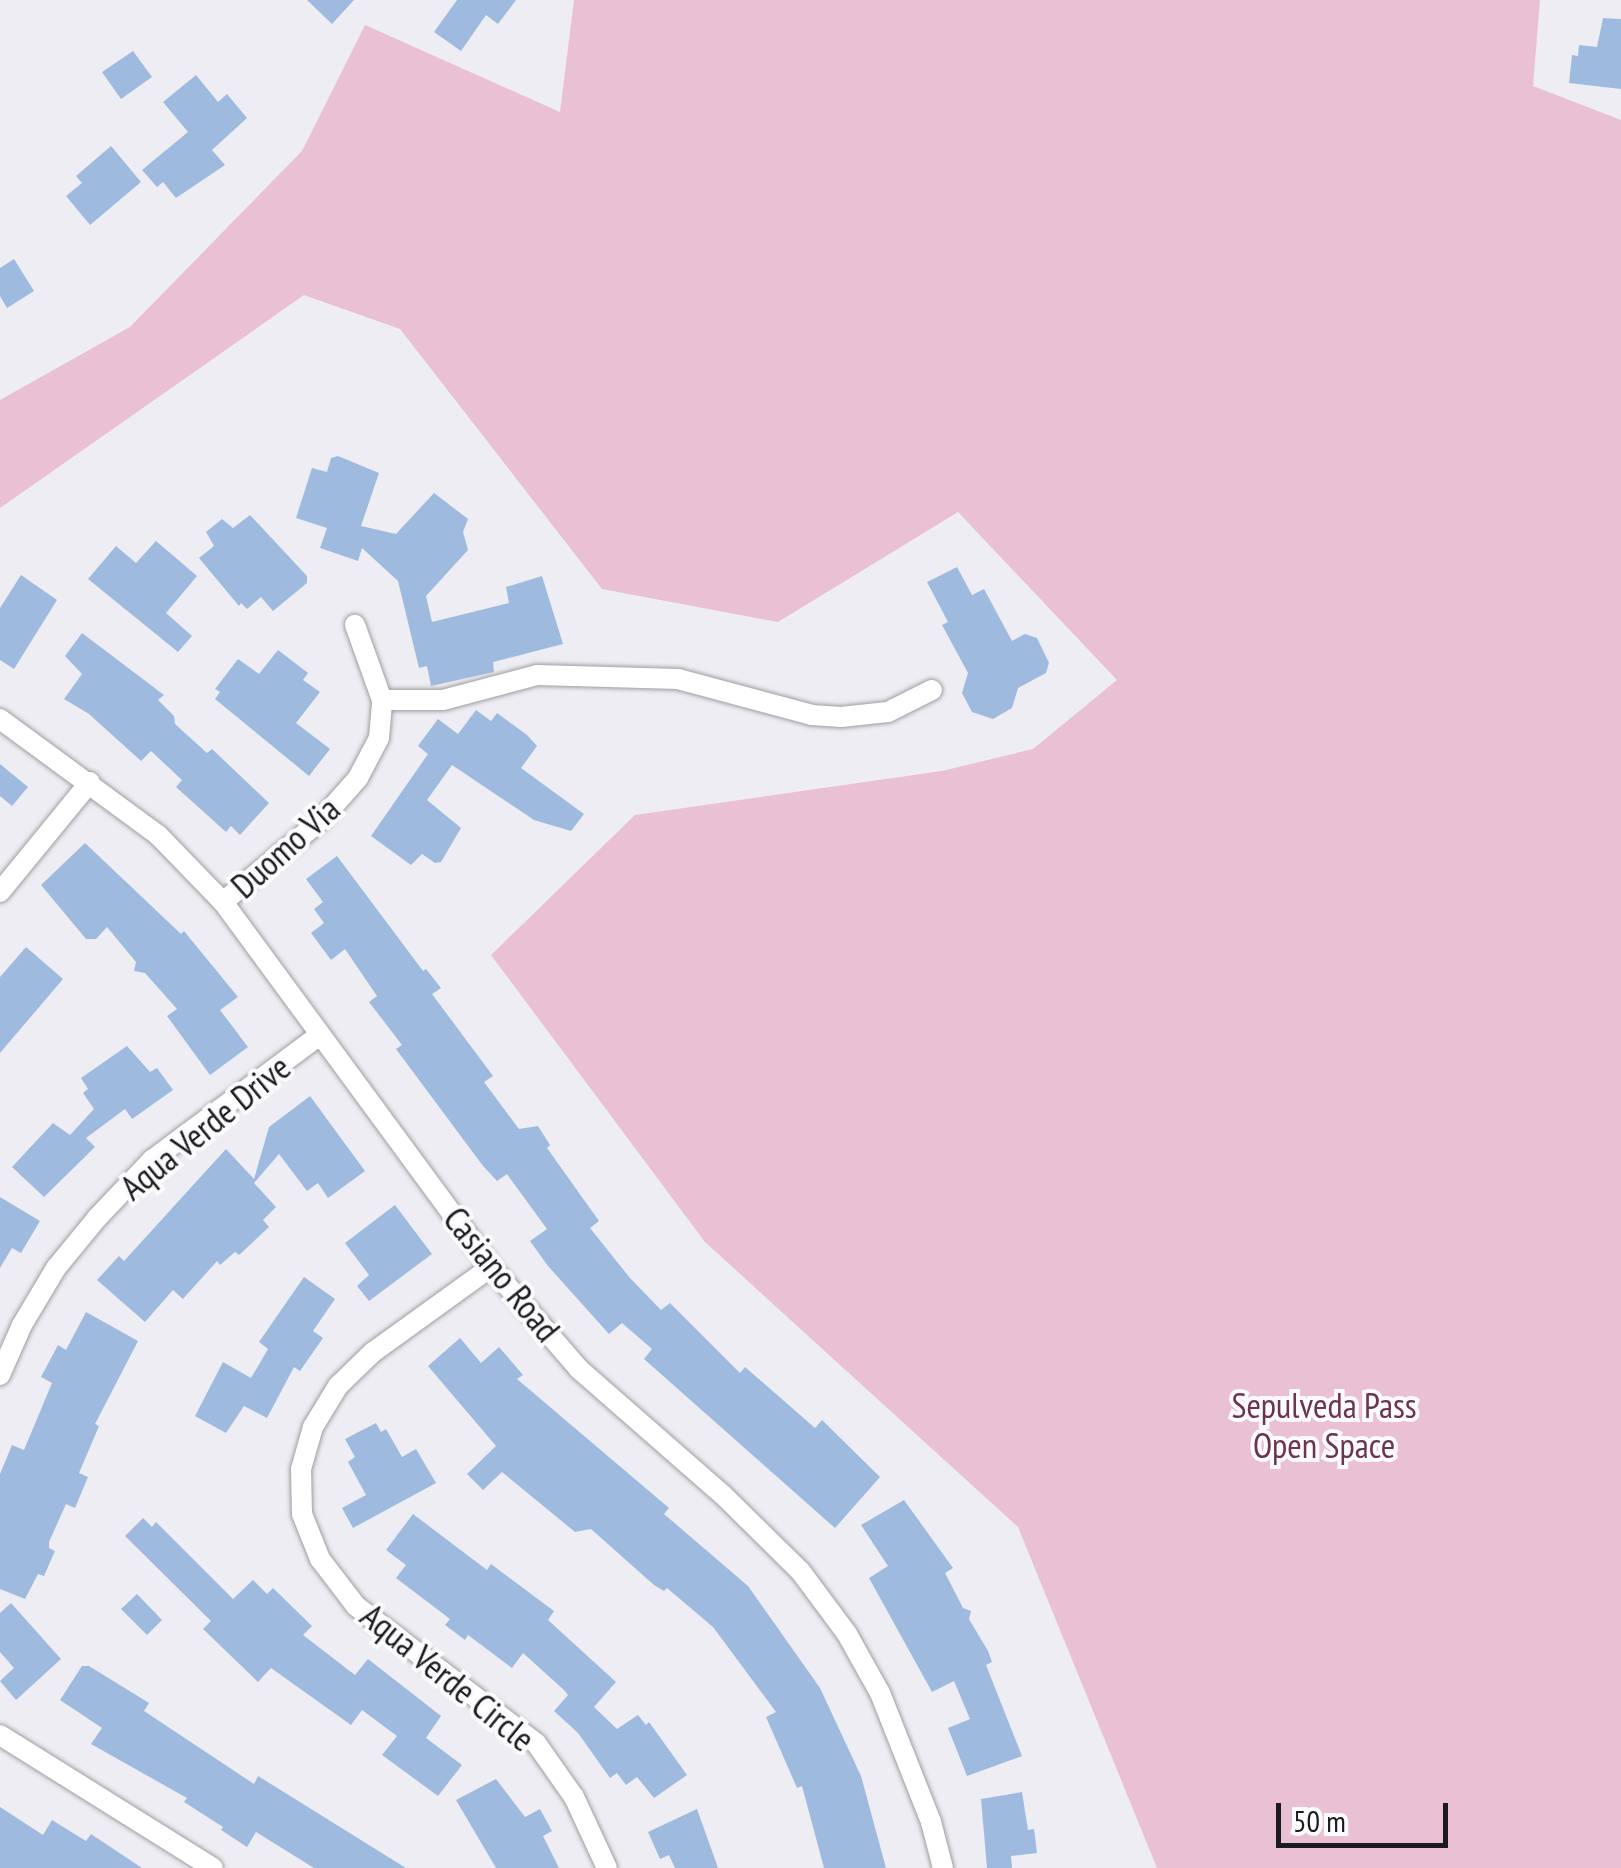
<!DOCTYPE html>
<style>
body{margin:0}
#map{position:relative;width:1621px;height:1868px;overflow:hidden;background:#ededf3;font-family:"PT Sans Narrow",sans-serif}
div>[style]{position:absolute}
.green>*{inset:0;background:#eac0d4}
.building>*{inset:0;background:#9ebbdf}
.roads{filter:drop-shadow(0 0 2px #9e9ea3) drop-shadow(0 0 2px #9e9ea3)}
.minor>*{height:20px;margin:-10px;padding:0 10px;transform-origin:10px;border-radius:10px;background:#fff}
span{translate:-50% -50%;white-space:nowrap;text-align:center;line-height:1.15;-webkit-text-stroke:8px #fbfbfe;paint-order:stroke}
.street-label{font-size:35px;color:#1b1b1d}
.park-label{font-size:35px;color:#6d3352}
.scale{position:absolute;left:1276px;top:1803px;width:172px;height:45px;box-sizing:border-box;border:5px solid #1b1b1d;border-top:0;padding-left:12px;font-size:30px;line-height:35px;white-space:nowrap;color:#1b1b1d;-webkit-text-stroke:8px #fbfbfe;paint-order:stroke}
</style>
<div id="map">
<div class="green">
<div style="clip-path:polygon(574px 0,1540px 0,1533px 86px,1621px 120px,1621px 1868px,1157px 1868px,1018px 1527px,705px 1242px,491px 955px,635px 815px,942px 771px,1033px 749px,1117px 680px,958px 512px,778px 622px,602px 589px,400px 329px,304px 295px,0 508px,0 400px,130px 327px,302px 151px,365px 25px,560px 112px)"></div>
</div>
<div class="building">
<div style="clip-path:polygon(307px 0,354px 0,332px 24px)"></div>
<div style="clip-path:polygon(457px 0,516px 0,498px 24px,486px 15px,461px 51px,434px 32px)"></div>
<div style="clip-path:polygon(1603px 18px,1621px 19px,1621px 89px,1569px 83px,1572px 55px,1578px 56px,1579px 45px,1597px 47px)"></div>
<div style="clip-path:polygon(133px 51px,152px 77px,121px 99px,102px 72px)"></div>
<div style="clip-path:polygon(196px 75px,218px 102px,227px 94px,247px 118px,212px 150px,225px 165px,176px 198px,163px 182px,157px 187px,142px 170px,188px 132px,163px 102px)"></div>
<div style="clip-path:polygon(111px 146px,141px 182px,90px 225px,66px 196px,82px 183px,76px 176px)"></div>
<div style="clip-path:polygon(14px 259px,34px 291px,7px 308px,0 296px,0 268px)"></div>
<div style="clip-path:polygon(338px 456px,379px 473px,361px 526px,396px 534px,434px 493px,468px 519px,463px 532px,468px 550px,426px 596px,432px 622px,509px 603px,506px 587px,542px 576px,563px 644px,493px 662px,494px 672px,431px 686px,427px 666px,419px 668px,398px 581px,362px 548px,358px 561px,320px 548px,327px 528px,296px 518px,312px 468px,327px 472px,331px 458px)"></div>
<div style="clip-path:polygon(250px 515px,307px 576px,307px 583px,273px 611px,261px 597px,247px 609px,241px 603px,239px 606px,199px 558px,214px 546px,206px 532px,222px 519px,233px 528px)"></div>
<div style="clip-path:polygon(156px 541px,197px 576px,166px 613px,192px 636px,178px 652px,88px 579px,116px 546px,136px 563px)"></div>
<div style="clip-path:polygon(957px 567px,972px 595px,984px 589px,1012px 641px,1025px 634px,1037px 638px,1049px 663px,1046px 673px,1018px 688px,1012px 708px,993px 719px,972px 712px,962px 693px,968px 673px,942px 625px,948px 622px,927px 582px)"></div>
<div style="clip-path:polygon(21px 575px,57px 600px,14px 669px,0 660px,0 608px)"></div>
<div style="clip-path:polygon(82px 633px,164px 695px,158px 700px,174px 716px,175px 724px,207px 753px,212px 749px,269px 803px,240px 835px,231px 826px,226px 832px,176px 787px,182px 780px,151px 751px,141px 761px,89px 714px,64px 699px,82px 674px,65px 656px)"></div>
<div style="clip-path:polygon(278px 650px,308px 673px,303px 680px,320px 692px,296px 723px,330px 749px,309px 776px,215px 699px,220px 692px,215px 689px,238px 659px,259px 674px)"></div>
<div style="clip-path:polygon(476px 710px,491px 721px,497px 713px,527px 735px,537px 746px,521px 768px,584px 814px,571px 831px,534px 820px,452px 765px,427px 800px,461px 828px,441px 862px,435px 863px,422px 854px,411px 865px,371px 836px,428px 754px,418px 746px,438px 719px,458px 734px)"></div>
<div style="clip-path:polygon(0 764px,28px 787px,12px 806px,0 796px)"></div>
<div style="clip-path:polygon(85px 843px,181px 934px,184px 931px,238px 997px,220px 1010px,248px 1047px,210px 1075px,167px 1016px,177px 1009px,145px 973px,134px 971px,136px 962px,107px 927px,96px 939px,86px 939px,41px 885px)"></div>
<div style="clip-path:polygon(337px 856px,423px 971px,426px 969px,441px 988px,432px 994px,493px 1076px,484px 1082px,519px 1129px,538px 1126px,550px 1145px,547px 1148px,599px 1221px,590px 1228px,630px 1278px,661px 1310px,670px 1303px,740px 1373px,745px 1367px,815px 1428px,822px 1420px,880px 1477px,835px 1528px,644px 1359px,652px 1349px,622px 1323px,609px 1334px,548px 1266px,530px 1241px,547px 1229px,507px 1174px,497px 1181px,483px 1166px,396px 1049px,402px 1045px,369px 1002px,377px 996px,345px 949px,331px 960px,311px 933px,324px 923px,314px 909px,323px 902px,306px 879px)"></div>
<div style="clip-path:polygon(26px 947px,63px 979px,0 1053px,0 977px)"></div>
<div style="clip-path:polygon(127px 1046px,150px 1072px,157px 1068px,173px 1090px,132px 1119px,125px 1109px,86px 1138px,95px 1147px,44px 1197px,12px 1167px,53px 1123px,70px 1135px,94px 1109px,83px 1093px,88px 1089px,81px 1078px)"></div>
<div style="clip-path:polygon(310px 1096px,365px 1171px,328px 1198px,318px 1183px,307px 1191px,279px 1154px,254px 1183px,276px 1207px,263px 1220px,269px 1227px,239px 1255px,235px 1252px,220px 1265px,217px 1261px,183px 1299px,173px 1290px,145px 1322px,97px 1280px,119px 1256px,124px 1261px,226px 1149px,254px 1179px,269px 1127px)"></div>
<div style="clip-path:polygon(0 1197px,40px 1221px,21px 1253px,12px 1248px,0 1268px)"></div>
<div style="clip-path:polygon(395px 1205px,432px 1254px,369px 1301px,357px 1286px,369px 1275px,345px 1243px)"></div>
<div style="clip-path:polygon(304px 1277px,335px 1299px,313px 1331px,323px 1338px,300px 1371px,294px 1367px,267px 1418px,244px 1406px,226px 1433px,195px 1416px,223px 1362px,251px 1378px,268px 1349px,259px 1342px)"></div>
<div style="clip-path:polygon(86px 1312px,138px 1341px,95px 1424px,99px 1426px,79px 1473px,88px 1477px,75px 1508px,66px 1504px,49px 1542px,49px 1548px,55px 1551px,44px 1576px,38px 1574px,25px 1599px,0 1589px,0 1474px,12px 1445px,24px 1450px,52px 1383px,41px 1377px,58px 1345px,66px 1350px)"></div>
<div style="clip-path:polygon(460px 1338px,481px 1363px,499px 1347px,523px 1375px,517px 1379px,669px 1508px,664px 1514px,748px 1586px,820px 1688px,861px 1776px,886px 1868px,824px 1868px,802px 1786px,797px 1788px,766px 1717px,776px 1712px,713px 1627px,667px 1588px,664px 1591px,654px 1585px,591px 1529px,575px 1532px,502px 1472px,483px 1490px,467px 1474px,496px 1446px,428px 1366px)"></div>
<div style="clip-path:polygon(376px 1423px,381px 1432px,386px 1429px,402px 1457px,416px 1449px,436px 1483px,353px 1528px,342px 1508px,366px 1495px,348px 1462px,355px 1457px,345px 1439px)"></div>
<div style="clip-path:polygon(904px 1500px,953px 1568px,945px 1573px,963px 1608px,971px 1611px,969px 1619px,988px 1651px,992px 1662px,986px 1665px,1022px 1756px,967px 1776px,948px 1728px,970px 1719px,954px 1681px,932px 1692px,869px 1578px,888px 1566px,861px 1525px)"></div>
<div style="clip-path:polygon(413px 1514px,487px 1570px,491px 1564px,554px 1611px,548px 1620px,616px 1682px,594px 1707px,617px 1729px,638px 1715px,646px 1725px,649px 1722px,687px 1775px,654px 1798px,637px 1777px,626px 1785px,617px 1773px,610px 1778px,578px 1733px,554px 1711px,568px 1695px,564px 1690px,523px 1653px,512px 1668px,468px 1635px,465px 1640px,445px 1625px,450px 1619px,396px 1578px,406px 1565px,386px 1550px)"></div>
<div style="clip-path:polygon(143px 1518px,152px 1527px,156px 1522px,233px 1599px,253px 1580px,267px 1594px,273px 1588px,312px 1626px,303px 1635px,355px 1675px,368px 1659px,441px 1716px,426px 1738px,462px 1765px,438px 1796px,382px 1755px,397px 1736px,362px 1710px,351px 1725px,271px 1668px,258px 1682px,203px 1629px,211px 1621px,125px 1536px)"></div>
<div style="clip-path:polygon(137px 1594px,162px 1620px,147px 1635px,121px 1609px)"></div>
<div style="clip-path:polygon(11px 1603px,61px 1659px,16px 1700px,0 1681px,14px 1668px,0 1652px,0 1613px)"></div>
<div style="clip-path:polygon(82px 1666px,89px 1666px,149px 1703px,144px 1711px,254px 1784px,258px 1776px,406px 1868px,314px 1868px,256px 1832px,247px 1847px,221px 1830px,223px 1827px,184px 1802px,187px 1798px,91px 1744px,102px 1728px,60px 1700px)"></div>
<div style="clip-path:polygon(496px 1779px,525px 1817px,540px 1809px,552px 1831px,543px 1836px,559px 1868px,496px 1868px,456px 1800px)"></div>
<div style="clip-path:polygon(1022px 1792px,1028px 1830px,1034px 1829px,1037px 1853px,1011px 1856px,1012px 1868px,987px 1868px,981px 1799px)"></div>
<div style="clip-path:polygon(0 1807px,43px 1835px,52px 1820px,86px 1841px,91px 1834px,142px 1868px,0 1868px)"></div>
<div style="clip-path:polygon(697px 1809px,718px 1868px,675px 1868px,669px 1855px,660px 1859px,648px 1832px)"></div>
</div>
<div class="roads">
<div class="minor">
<div style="left:382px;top:700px;width:61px"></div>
<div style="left:443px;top:700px;width:97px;rotate:-14.9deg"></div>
<div style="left:537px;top:675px;width:141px;rotate:1.6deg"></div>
<div style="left:678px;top:679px;width:139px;rotate:15deg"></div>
<div style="left:812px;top:715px;width:29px;rotate:4deg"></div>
<div style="left:841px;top:717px;width:47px;rotate:-6.1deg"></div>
<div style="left:888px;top:712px;width:49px;rotate:-26.6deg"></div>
<div style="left:0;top:719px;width:196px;rotate:36.3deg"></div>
<div style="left:158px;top:835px;width:93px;rotate:45.9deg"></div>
<div style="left:223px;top:902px;width:453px;rotate:53.7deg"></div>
<div style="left:491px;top:1267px;width:135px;rotate:49.2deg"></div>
<div style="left:579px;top:1369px;width:190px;rotate:41.2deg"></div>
<div style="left:722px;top:1494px;width:111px;rotate:44.6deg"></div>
<div style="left:801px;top:1572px;width:77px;rotate:53.4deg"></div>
<div style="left:847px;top:1634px;width:68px;rotate:60.8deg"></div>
<div style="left:880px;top:1693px;width:139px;rotate:68.4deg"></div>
<div style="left:931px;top:1822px;width:48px;rotate:75.4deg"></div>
<div style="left:0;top:892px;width:142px;rotate:-50.7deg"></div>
<div style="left:223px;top:902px;width:126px;rotate:-39.9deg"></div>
<div style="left:320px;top:821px;width:57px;rotate:-48.5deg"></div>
<div style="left:358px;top:778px;width:45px;rotate:-62.3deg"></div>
<div style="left:379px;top:738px;width:38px;rotate:-85deg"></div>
<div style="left:382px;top:700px;width:80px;rotate:-109.8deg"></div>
<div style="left:491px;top:1267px;width:145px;rotate:144.2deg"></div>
<div style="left:373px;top:1352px;width:49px;rotate:135.8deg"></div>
<div style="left:338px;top:1386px;width:48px;rotate:121.4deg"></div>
<div style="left:313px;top:1427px;width:44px;rotate:105.9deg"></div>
<div style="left:301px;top:1469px;width:45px;rotate:88.7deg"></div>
<div style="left:302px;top:1514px;width:48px;rotate:68.2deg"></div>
<div style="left:320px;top:1559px;width:59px;rotate:52.5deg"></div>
<div style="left:356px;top:1606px;width:226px;rotate:37.3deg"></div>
<div style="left:536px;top:1743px;width:66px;rotate:54.9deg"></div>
<div style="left:574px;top:1797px;width:78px;rotate:65.1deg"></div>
<div style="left:0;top:1375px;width:55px;rotate:-66.3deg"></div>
<div style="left:22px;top:1325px;width:66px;rotate:-59.2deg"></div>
<div style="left:56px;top:1268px;width:65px;rotate:-50.6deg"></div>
<div style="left:97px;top:1218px;width:80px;rotate:-46.5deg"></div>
<div style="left:152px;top:1160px;width:209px;rotate:-36.7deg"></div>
<div style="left:0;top:1735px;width:251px;rotate:32deg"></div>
</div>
</div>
<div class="street-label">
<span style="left:285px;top:847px;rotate:-42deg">Duomo Via</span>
<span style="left:205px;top:1127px;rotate:-39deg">Aqua Verde Drive</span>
<span style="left:502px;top:1274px;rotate:51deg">Casiano Road</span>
<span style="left:448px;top:1677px;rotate:39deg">Aqua Verde Circle</span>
</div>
<div class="park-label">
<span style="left:1324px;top:1425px">Sepulveda Pass<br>Open Space</span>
</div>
<div class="scale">50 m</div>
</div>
